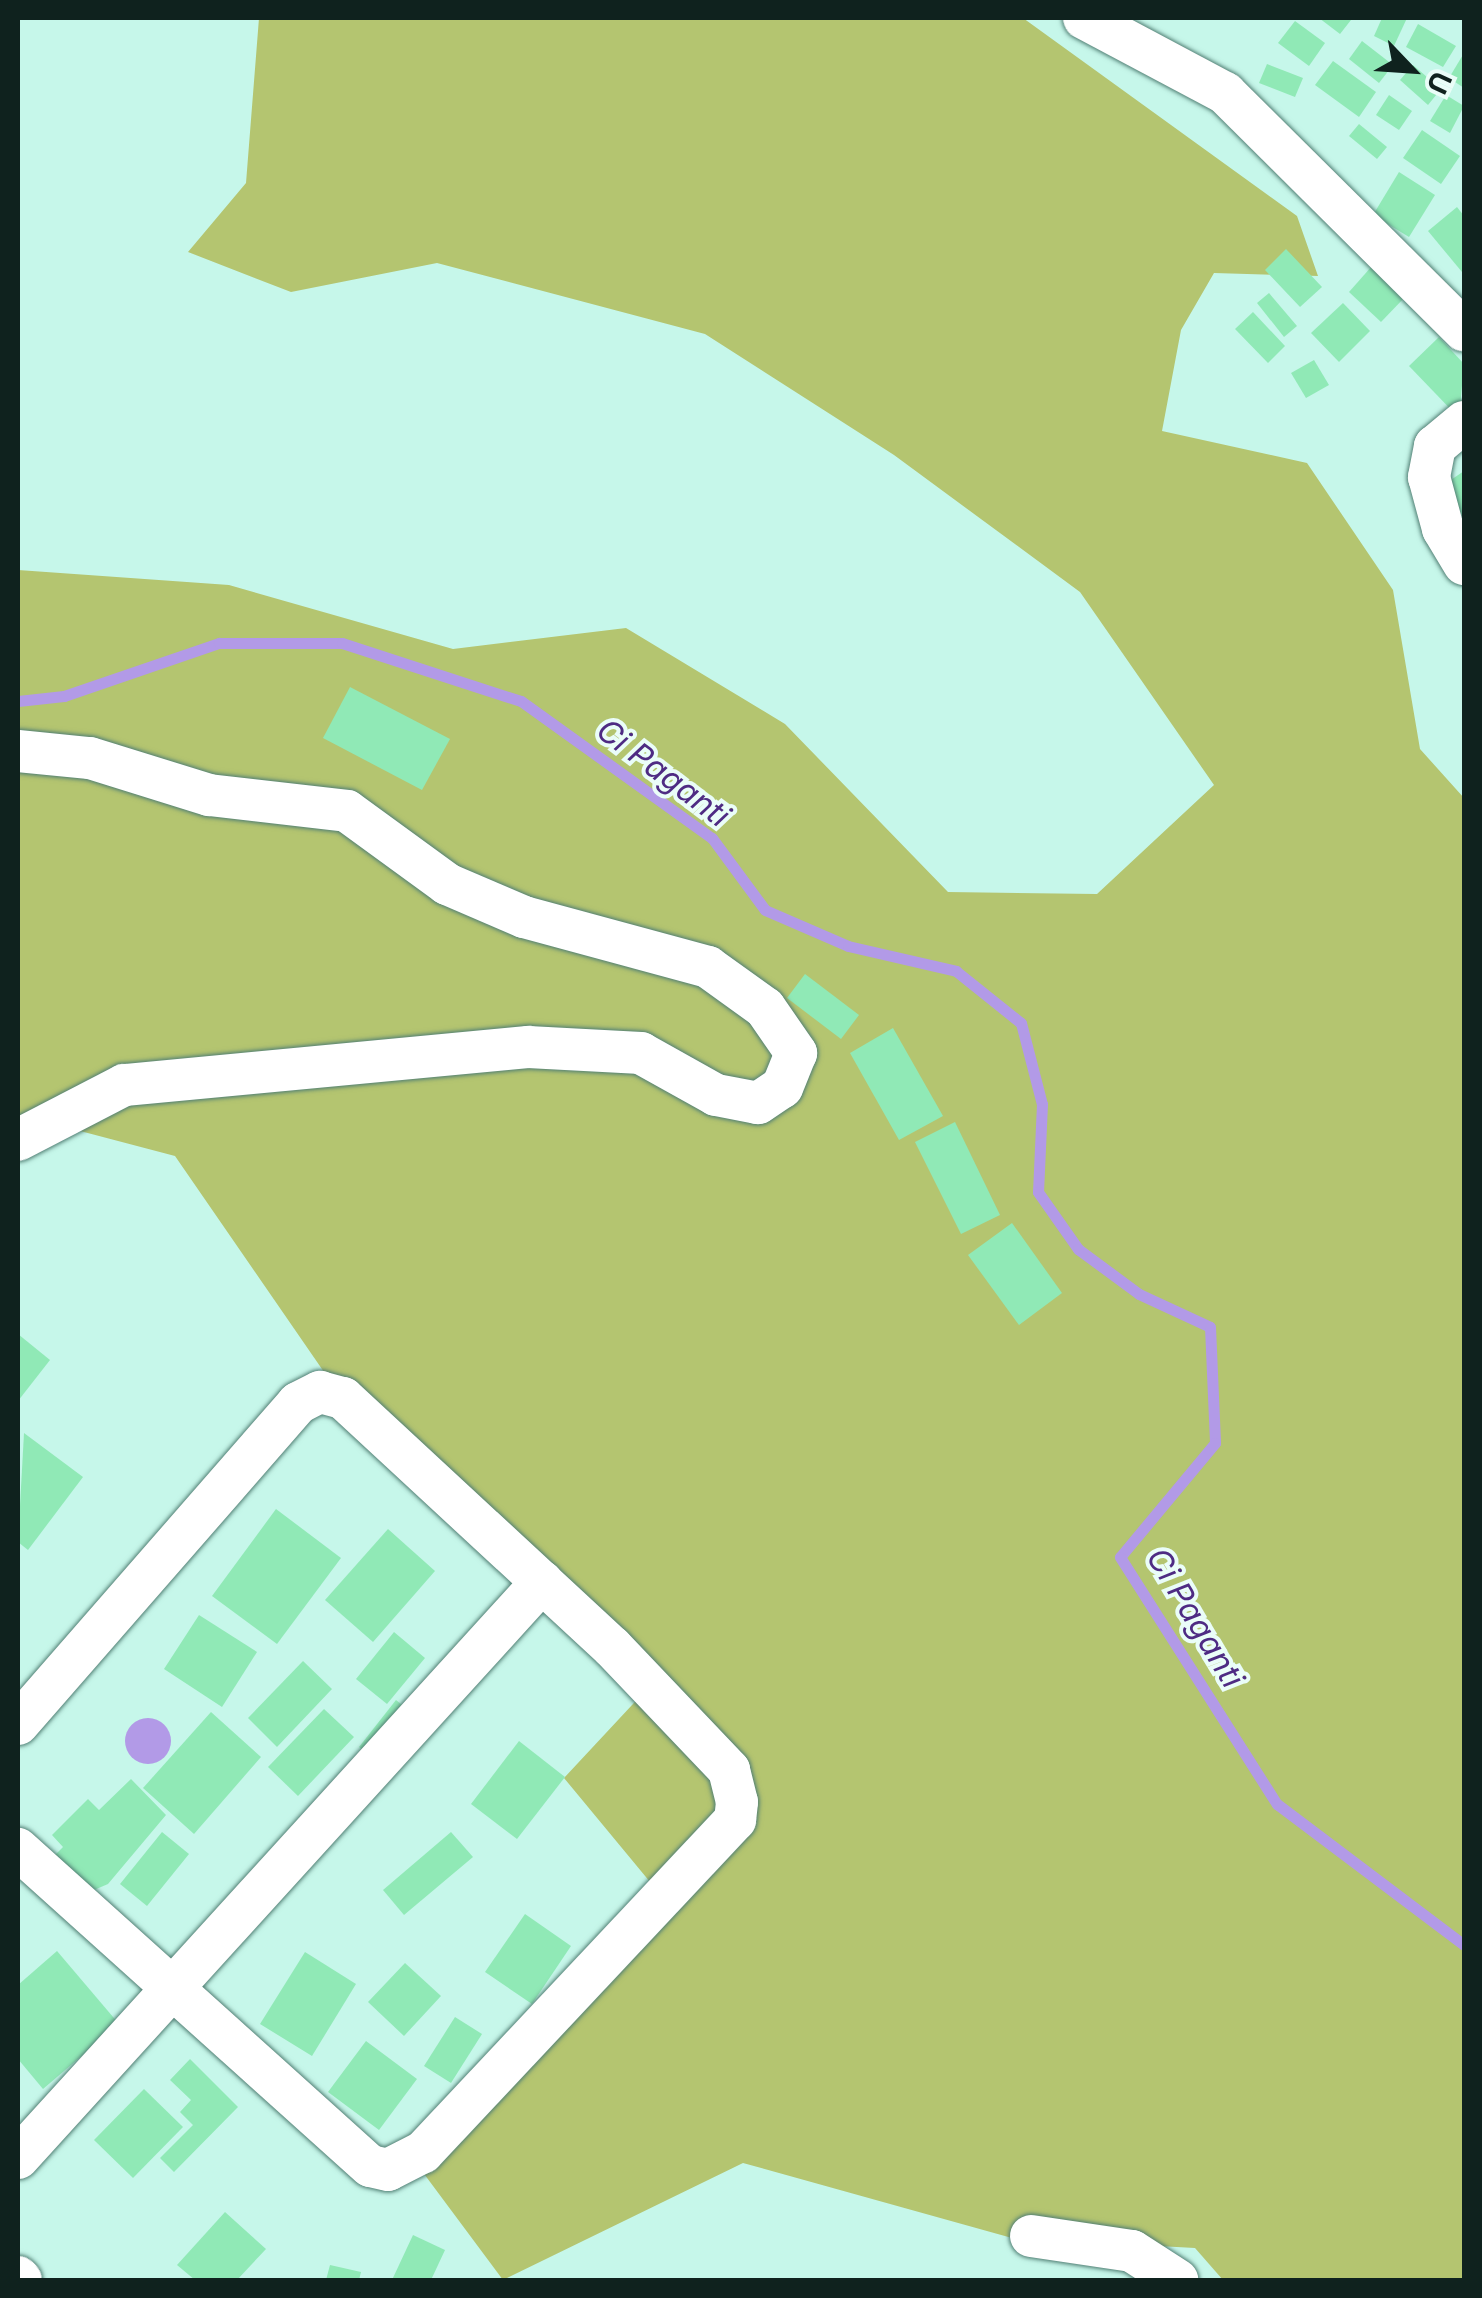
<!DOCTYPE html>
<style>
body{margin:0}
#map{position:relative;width:1482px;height:2298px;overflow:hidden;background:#c6f7ea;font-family:Inter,sans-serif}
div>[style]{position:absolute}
.forest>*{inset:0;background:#b4c570}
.water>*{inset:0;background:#b29ae7}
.round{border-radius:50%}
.stream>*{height:11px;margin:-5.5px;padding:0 5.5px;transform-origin:5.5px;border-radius:5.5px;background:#b29ae7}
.building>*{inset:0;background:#90e9b6}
.roads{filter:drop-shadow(0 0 2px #517f74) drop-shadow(0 0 2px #517f74)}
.minor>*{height:42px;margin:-21px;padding:0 21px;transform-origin:21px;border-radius:21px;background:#fff}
span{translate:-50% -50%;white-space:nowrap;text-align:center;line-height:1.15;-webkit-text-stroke:8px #eafdf8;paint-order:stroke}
.water-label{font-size:32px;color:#4e2b83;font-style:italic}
.frame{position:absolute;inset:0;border:20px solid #0f221e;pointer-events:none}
.north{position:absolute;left:1362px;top:20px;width:100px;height:100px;-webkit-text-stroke:8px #eafdf8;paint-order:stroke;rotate:115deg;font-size:28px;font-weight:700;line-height:40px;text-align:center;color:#0f221e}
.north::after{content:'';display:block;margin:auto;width:35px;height:45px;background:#0f221e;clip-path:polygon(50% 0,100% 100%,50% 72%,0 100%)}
</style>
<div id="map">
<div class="forest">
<div style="clip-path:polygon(259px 18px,1023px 18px,1297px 216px,1318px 276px,1214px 273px,1181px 330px,1162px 431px,1307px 463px,1393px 590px,1420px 749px,1464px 798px,1464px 2280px,1223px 2280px,1195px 2248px,1012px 2238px,743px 2163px,503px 2280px,410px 2155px,660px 1894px,564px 1778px,646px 1690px,324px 1372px,175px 1156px,27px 1117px,18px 1127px,18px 570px,229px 585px,453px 649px,626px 628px,785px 724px,948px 892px,1097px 894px,1214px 785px,1080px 592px,894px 455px,705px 334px,437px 263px,291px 292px,188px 252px,246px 183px)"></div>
</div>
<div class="water">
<div class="round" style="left:125px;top:1718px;width:46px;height:46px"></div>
</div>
<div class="stream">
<div style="left:18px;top:701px;width:46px;rotate:-6.2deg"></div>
<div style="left:64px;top:696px;width:164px;rotate:-18.9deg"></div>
<div style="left:219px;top:643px;width:123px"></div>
<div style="left:342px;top:643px;width:188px;rotate:18deg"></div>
<div style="left:521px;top:701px;width:235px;rotate:35.7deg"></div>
<div style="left:712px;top:838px;width:89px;rotate:53.6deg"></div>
<div style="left:765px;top:910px;width:90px;rotate:23.4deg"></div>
<div style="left:848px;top:946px;width:111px;rotate:13deg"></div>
<div style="left:956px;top:971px;width:83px;rotate:38.7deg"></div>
<div style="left:1021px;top:1023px;width:84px;rotate:75.5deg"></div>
<div style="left:1042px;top:1104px;width:88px;rotate:92.6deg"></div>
<div style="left:1038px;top:1192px;width:70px;rotate:54.9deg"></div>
<div style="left:1078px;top:1249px;width:76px;rotate:36.4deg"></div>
<div style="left:1139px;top:1294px;width:78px;rotate:24.9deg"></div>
<div style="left:1210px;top:1327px;width:116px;rotate:87.5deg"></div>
<div style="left:1215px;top:1443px;width:148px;rotate:129.8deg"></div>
<div style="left:1120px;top:1557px;width:293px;rotate:57.6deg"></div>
<div style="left:1277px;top:1804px;width:234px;rotate:37deg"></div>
</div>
<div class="building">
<div style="clip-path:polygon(1319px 18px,1348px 18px,1351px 20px,1340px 34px)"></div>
<div style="clip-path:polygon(1382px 18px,1407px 18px,1394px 46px,1374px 36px)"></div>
<div style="clip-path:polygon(1295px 21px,1325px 43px,1309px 66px,1278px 43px)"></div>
<div style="clip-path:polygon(1418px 24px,1456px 46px,1443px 67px,1406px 47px)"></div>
<div style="clip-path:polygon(1362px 41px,1393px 65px,1379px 83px,1349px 59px)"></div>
<div style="clip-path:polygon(1464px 53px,1464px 88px,1449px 78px)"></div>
<div style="clip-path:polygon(1333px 61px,1376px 92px,1359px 117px,1315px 85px)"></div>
<div style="clip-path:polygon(1267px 64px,1303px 78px,1295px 97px,1259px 83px)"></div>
<div style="clip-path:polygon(1413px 65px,1441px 89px,1428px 105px,1400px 80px)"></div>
<div style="clip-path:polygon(1389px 95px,1412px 111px,1399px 130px,1376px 115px)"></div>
<div style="clip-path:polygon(1446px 95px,1464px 106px,1450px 133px,1430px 121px)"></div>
<div style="clip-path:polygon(1359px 124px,1387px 147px,1377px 159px,1349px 136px)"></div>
<div style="clip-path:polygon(1422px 130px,1460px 156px,1441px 184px,1403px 158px)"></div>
<div style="clip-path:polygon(1399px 172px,1435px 195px,1409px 237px,1373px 215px)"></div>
<div style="clip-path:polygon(1457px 207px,1464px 216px,1462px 272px,1428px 231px)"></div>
<div style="clip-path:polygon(1286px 249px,1322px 287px,1300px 307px,1265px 270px)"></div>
<div style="clip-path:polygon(1372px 266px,1406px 296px,1381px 322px,1349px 292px)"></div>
<div style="clip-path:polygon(1269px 293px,1297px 326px,1284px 337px,1257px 303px)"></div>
<div style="clip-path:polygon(1343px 303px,1370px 331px,1339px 362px,1311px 333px)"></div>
<div style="clip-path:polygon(1253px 312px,1285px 346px,1268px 363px,1235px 329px)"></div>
<div style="clip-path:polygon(1439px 337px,1464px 364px,1459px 418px,1409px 366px)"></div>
<div style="clip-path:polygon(1314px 360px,1329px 385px,1306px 398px,1291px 373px)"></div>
<div style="clip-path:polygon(1464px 471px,1464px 518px,1442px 486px)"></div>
<div style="clip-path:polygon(350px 687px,450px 739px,422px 790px,323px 738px)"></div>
<div style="clip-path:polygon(805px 974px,859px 1015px,841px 1039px,787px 998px)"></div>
<div style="clip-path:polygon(893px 1028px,943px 1116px,899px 1140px,850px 1053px)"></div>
<div style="clip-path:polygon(955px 1122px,1000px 1215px,961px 1234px,915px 1142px)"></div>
<div style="clip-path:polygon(1012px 1223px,1062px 1293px,1019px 1325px,968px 1255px)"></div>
<div style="clip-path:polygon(18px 1334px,50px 1360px,18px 1401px)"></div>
<div style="clip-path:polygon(24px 1433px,83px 1477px,28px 1550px,18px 1542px)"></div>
<div style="clip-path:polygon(276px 1509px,341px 1558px,277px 1644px,212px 1596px)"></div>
<div style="clip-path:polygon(388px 1529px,435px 1571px,373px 1642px,325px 1600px)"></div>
<div style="clip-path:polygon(199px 1615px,257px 1652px,222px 1707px,164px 1669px)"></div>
<div style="clip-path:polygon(394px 1632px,425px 1658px,387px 1704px,356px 1679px)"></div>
<div style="clip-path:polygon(303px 1661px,332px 1689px,277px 1747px,248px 1718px)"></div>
<div style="clip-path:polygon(396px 1700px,412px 1713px,376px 1760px,359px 1747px)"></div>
<div style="clip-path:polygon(324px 1709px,354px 1737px,298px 1796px,268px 1767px)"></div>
<div style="clip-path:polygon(211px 1712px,261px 1757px,194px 1834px,143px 1788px)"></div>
<div style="clip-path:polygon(519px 1741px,565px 1777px,517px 1839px,471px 1804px)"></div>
<div style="clip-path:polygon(131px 1779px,166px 1815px,108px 1884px,87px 1893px,52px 1858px,63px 1847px,52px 1835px,88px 1799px,99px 1810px)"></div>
<div style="clip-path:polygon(162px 1832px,189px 1854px,147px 1906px,120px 1884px)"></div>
<div style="clip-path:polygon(451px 1832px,473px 1857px,404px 1915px,383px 1890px)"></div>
<div style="clip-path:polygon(525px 1914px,571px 1946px,532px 2004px,485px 1972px)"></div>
<div style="clip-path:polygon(57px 1951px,119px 2024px,43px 2089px,18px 2059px,18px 1985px)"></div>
<div style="clip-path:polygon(305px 1952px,356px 1984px,312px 2056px,260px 2024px)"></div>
<div style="clip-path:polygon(405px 1963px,441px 1996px,404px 2036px,368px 2002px)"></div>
<div style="clip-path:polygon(455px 2017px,482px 2034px,451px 2083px,424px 2066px)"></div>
<div style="clip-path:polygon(366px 2041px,417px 2079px,379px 2130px,328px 2092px)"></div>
<div style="clip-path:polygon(190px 2059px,238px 2107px,174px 2172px,160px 2158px,193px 2125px,180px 2112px,191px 2100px,170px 2080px)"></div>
<div style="clip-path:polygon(144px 2089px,183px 2127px,133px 2178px,94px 2140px)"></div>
<div style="clip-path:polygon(225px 2212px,266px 2249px,237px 2280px,195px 2280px,177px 2265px)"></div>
<div style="clip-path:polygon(413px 2235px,445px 2250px,431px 2280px,392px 2280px)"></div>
<div style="clip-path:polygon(330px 2265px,361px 2272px,359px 2280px,326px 2280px)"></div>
</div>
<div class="roads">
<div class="minor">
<div style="left:1084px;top:18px;width:160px;rotate:28deg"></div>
<div style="left:1225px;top:93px;width:337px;rotate:44.8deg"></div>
<div style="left:1464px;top:422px;width:38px;rotate:140deg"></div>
<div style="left:1435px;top:446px;width:32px;rotate:101deg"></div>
<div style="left:1429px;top:477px;width:54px;rotate:74.9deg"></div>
<div style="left:1443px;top:529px;width:41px;rotate:59deg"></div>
<div style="left:18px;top:751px;width:72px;rotate:5.6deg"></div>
<div style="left:90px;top:758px;width:125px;rotate:17.3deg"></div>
<div style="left:209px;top:795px;width:139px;rotate:6.6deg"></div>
<div style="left:347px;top:811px;width:124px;rotate:36.1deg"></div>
<div style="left:447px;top:884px;width:84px;rotate:23.2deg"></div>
<div style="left:524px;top:917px;width:191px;rotate:15.2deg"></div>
<div style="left:708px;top:967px;width:70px;rotate:35.7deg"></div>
<div style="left:765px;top:1008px;width:55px;rotate:55.4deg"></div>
<div style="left:796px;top:1053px;width:37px;rotate:112deg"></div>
<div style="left:782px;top:1087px;width:29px;rotate:146deg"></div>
<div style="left:758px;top:1103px;width:43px;rotate:-169.2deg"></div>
<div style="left:716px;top:1095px;width:86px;rotate:-150.8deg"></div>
<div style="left:641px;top:1053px;width:113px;rotate:-177deg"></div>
<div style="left:528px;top:1047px;width:406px;rotate:174.6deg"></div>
<div style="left:124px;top:1085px;width:119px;rotate:152.6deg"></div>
<div style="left:18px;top:1724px;width:426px;rotate:-48.9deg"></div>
<div style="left:298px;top:1403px;width:25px;rotate:-27deg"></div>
<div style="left:320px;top:1392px;width:24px;rotate:15deg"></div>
<div style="left:343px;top:1398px;width:367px;rotate:42.8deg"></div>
<div style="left:612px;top:1647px;width:170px;rotate:46.4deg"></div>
<div style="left:729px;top:1770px;width:33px;rotate:76deg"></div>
<div style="left:737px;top:1802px;width:18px;rotate:96deg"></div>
<div style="left:735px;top:1820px;width:456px;rotate:133.2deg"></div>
<div style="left:423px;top:2152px;width:39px;rotate:153deg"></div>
<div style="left:388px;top:2170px;width:18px;rotate:-167deg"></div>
<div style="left:370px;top:2166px;width:474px;rotate:-138deg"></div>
<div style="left:18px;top:2158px;width:779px;rotate:-47.71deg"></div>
<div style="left:1031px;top:2236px;width:102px;rotate:8.4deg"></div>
<div style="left:1132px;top:2251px;width:54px;rotate:32.8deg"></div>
<div style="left:18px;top:2277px;width:4px;rotate:45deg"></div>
</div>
</div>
<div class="water-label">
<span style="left:663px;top:773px;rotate:37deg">Ci Paganti</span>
<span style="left:1195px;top:1618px;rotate:59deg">Ci Paganti</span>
</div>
<div class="frame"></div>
<div class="north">U</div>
</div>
